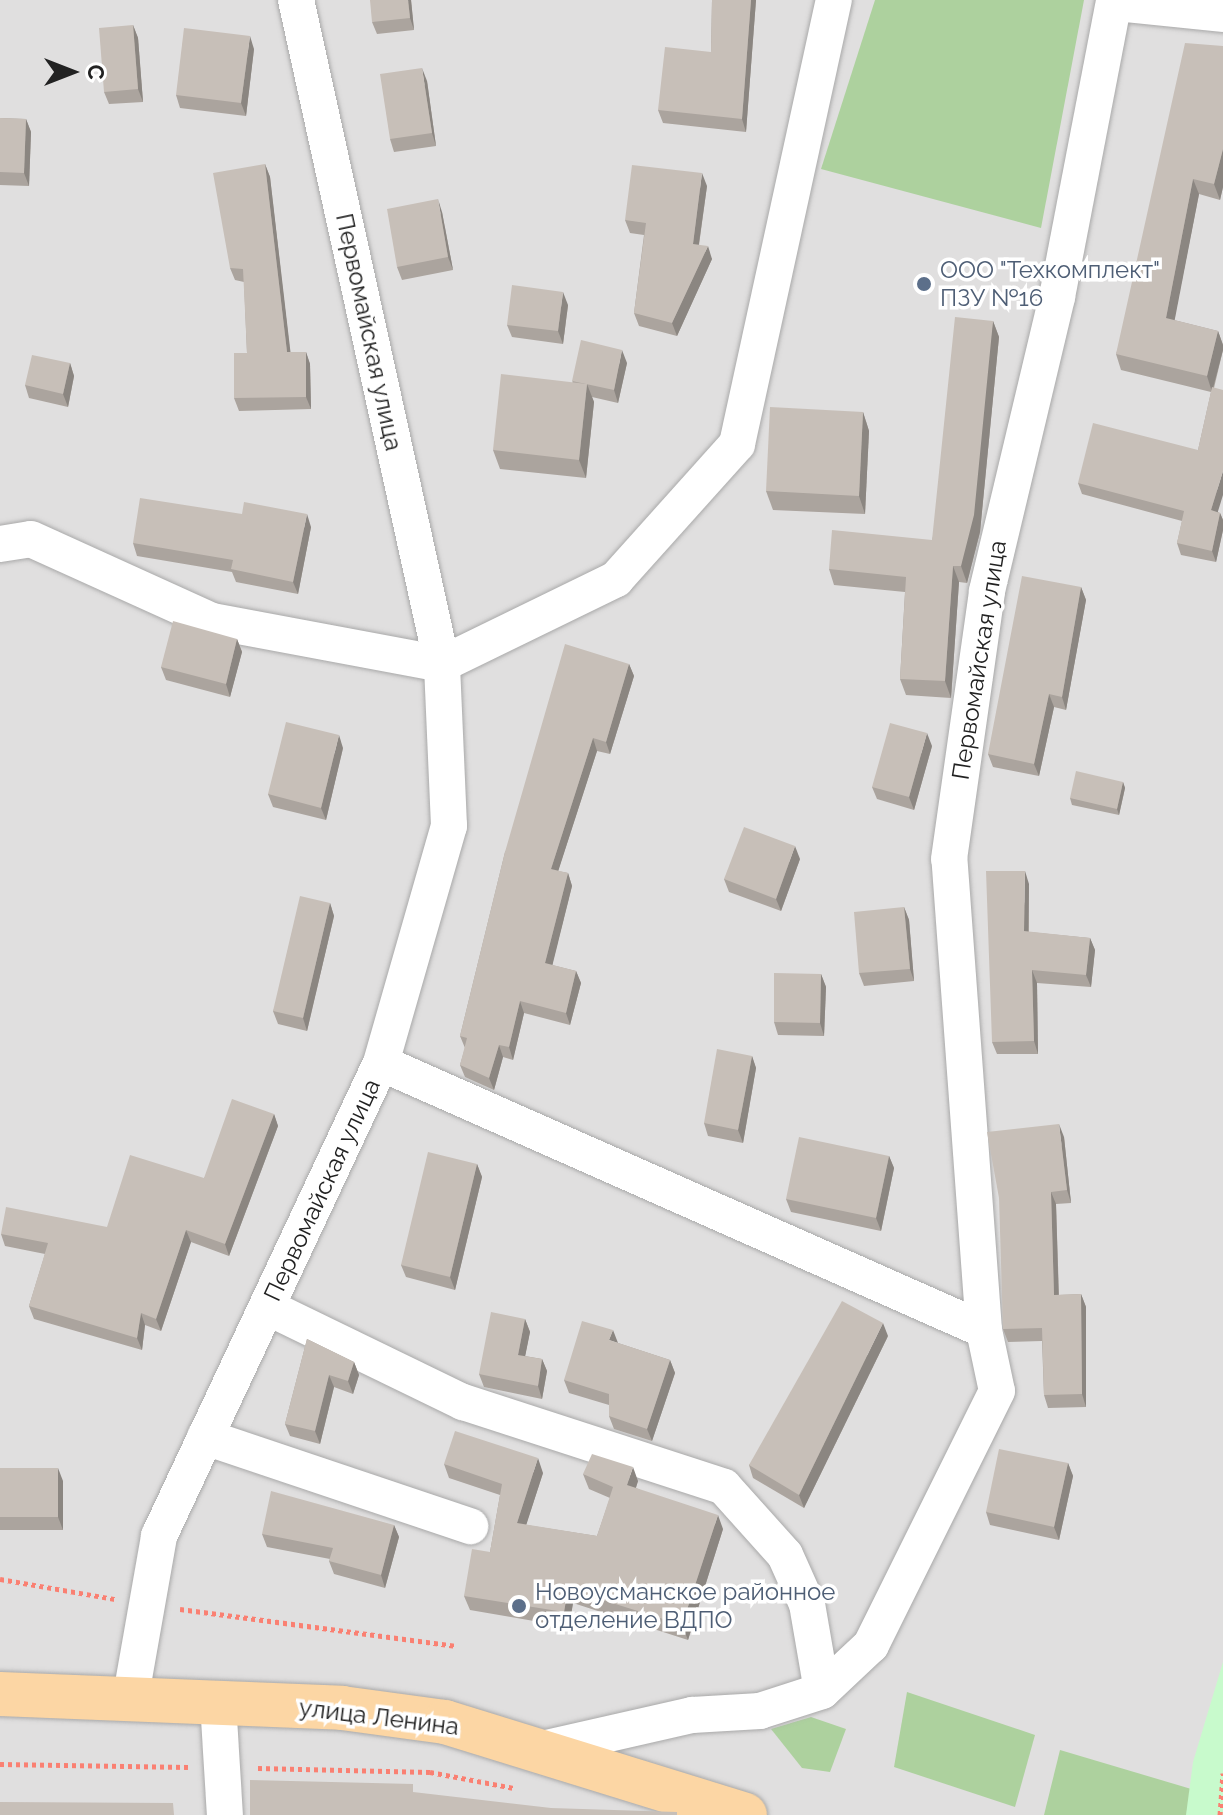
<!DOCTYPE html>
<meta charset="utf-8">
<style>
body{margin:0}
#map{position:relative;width:1223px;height:1815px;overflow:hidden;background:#f2efe9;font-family:Raleway,sans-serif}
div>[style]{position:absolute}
.residential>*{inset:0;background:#e0dfdf}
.forest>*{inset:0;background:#add19e}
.park>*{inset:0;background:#c8facc}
.path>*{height:5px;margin-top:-2.5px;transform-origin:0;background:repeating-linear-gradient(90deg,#fa8072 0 4px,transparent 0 8px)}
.roads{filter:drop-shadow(0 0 2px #a9a9a9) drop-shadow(0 0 2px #a9a9a9)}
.minor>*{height:36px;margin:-18px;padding:0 18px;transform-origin:18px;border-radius:18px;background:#fff}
.major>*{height:44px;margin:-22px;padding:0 22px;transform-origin:22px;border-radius:22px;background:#fcd6a4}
.wall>*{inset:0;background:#aba49e}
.shaded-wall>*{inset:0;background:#8b8681}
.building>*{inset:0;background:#c7bfb8}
.dots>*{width:22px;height:22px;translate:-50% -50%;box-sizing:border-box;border:4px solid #fff;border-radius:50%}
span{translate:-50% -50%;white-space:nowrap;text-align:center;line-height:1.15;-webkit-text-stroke:7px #fff;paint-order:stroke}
.service-label{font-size:24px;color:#4e5e75}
.left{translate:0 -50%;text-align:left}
.street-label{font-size:24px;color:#222}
.north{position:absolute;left:32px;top:32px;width:80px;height:80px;-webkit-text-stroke:6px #fff;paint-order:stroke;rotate:90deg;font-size:22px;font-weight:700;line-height:32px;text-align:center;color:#222}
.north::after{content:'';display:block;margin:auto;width:28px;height:36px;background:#222;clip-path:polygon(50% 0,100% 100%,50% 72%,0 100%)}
</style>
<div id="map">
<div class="residential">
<div style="clip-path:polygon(0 0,1223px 0,1223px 1815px,0 1815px)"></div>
</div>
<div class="forest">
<div style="clip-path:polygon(875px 0,1084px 0,1041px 228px,821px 169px)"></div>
<div style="clip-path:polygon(907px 1692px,1035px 1735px,1015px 1807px,894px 1767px)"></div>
<div style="clip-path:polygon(811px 1717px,846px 1729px,830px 1772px,802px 1768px,771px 1729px)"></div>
<div style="clip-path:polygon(1060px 1750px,1198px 1791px,1192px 1815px,1044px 1815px)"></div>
</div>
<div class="park">
<div style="clip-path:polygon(1223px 1662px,1223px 1815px,1186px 1815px,1193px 1762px)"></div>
</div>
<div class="path">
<div style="left:0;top:1579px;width:117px;rotate:9.9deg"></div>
<div style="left:180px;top:1609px;width:279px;rotate:7.6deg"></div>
<div style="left:0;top:1764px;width:188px;rotate:0.9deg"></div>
<div style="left:258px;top:1768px;width:172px;rotate:1.3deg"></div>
<div style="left:430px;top:1772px;width:86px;rotate:10.8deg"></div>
<div style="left:1220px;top:1815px;width:42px;rotate:-85.9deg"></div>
</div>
<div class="roads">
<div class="minor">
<div style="left:1115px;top:3px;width:109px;rotate:5.8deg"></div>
<div style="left:0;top:544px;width:31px;rotate:-9deg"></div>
<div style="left:31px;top:539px;width:199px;rotate:24.4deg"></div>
<div style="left:212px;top:621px;width:234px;rotate:10.6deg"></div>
<div style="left:442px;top:664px;width:194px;rotate:-26deg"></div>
<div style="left:616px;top:579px;width:181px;rotate:-48.1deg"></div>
<div style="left:737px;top:444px;width:454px;rotate:-77.7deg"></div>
<div style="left:381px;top:1063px;width:659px;rotate:23.88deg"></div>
<div style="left:984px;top:1330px;width:62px;rotate:78deg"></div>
<div style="left:997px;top:1391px;width:284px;rotate:116.4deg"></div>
<div style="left:871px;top:1645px;width:67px;rotate:136.8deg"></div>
<div style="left:822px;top:1691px;width:65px;rotate:162.1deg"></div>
<div style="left:760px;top:1711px;width:68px;rotate:176.6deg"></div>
<div style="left:692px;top:1715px;width:154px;rotate:167.2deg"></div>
<div style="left:267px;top:1307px;width:218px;rotate:25.9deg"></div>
<div style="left:463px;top:1402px;width:274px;rotate:18deg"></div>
<div style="left:724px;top:1487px;width:91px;rotate:48.1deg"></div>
<div style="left:785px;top:1555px;width:54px;rotate:65.8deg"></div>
<div style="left:807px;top:1604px;width:88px;rotate:80.2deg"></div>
<div style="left:984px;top:1330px;width:472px;rotate:-94.2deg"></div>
<div style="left:949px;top:859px;width:271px;rotate:-81.9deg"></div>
<div style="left:987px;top:591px;width:302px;rotate:-76.6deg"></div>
<div style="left:1057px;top:297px;width:302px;rotate:-79.1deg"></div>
<div style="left:205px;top:1437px;width:280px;rotate:18.6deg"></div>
<div style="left:130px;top:1701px;width:168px;rotate:-80deg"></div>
<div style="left:159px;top:1536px;width:523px;rotate:-64.86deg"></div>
<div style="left:381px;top:1063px;width:247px;rotate:-74deg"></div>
<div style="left:449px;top:826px;width:162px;rotate:-92.5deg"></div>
<div style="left:442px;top:664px;width:680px;rotate:-102.4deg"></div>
<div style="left:218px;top:1702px;width:113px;rotate:86.5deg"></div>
</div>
<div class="major">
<div style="left:0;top:1694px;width:342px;rotate:2.3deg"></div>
<div style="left:342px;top:1708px;width:104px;rotate:7.7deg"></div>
<div style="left:445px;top:1722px;width:314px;rotate:17.2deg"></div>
</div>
</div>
<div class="wall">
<div style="clip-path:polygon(411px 0,414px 30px,377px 34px,372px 22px)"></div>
<div style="clip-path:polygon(712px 0,756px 0,746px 132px,663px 123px,658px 110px,711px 52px)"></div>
<div style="clip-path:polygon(133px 25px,138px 38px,143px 102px,109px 104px,104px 92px)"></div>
<div style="clip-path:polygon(1223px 46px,1223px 187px,1220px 200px,1199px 194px,1174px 320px,1218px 331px,1223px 345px,1223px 350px,1214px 388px,1218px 512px,1220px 513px,1223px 520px,1223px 530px,1216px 562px,1181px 555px,1177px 543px,1182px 521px,1082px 494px,1078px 483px,1198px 450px,1211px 392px,1121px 370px,1116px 354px)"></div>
<div style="clip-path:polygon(254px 49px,246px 116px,180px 108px,176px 95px)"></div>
<div style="clip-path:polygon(427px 81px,436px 146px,394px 152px,390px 139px)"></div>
<div style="clip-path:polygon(0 118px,26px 119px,31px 132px,29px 186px,0 185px)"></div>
<div style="clip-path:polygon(265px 164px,270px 177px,290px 352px,306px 352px,310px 364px,311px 409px,239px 411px,234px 398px,247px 353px,244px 282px,235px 280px,230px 268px)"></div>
<div style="clip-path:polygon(707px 186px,699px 245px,712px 259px,677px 336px,639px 326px,634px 313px,644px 235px,630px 233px,625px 220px)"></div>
<div style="clip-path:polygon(442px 212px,453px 270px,402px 280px,397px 267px)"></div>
<div style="clip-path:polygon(568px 305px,563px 344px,512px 337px,507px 325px)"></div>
<div style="clip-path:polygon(993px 321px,999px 337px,980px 532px,967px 583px,959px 582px,951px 698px,906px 695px,900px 679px,905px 592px,834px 585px,829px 569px,932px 540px)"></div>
<div style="clip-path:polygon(70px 363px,74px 376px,68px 407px,29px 398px,25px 385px)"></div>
<div style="clip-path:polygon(627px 363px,618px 403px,592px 397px,594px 402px,586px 478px,500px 469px,493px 450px,573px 382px,572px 381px)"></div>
<div style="clip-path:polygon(863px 412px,869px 431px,865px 514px,773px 510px,766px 491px)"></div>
<div style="clip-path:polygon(311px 527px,298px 594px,236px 582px,232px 572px,137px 556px,133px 543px)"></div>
<div style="clip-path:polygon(1081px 587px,1086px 600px,1066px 710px,1054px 707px,1039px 776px,993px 767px,988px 754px)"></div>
<div style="clip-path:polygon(237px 639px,242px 652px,230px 697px,166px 680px,161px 667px)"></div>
<div style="clip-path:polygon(629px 664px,634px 676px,610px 754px,597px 751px,558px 871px,568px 873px,572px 886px,552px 965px,576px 971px,581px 983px,570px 1025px,524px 1013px,513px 1060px,503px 1057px,494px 1090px,465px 1077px,460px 1065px,465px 1048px,460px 1036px,505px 852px)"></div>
<div style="clip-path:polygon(932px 746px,914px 810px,877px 799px,872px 787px)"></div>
<div style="clip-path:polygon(343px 748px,326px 820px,273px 807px,268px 794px)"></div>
<div style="clip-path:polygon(1123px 782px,1125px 788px,1119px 815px,1072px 805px,1070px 798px)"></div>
<div style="clip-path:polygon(800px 859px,781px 911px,729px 892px,724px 879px)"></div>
<div style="clip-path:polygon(1029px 884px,1029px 932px,1090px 938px,1095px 950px,1091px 987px,1037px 983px,1038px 1054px,997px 1054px,992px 1042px)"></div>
<div style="clip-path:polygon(330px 903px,334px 916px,307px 1031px,278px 1024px,273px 1011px)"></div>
<div style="clip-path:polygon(904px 907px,909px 920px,914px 981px,864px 986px,859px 973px)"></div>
<div style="clip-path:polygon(821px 974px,826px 987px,824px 1036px,778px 1035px,774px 1022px)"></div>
<div style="clip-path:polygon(752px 1056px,756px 1068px,743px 1143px,708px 1136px,704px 1123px)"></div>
<div style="clip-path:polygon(274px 1114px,278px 1126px,229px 1256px,191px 1242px,161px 1331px,145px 1325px,142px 1350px,34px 1319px,29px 1306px,45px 1254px,5px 1246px,1px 1234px,107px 1227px,204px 1178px)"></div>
<div style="clip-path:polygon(1064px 1137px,1071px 1203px,1056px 1204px,1059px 1295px,1081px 1294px,1086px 1307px,1086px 1407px,1048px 1408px,1044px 1395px,1042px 1341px,1008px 1342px,1003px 1329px)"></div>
<div style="clip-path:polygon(889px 1156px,894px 1168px,881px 1231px,791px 1212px,786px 1199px)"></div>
<div style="clip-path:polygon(477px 1164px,482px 1177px,455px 1290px,406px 1277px,401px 1265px)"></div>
<div style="clip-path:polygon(525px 1319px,530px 1332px,525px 1356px,542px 1359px,547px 1371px,542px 1399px,484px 1387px,479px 1374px)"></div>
<div style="clip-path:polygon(888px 1336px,804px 1508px,753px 1478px,749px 1465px)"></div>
<div style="clip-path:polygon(307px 1339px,354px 1362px,359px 1375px,353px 1394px,334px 1387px,320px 1444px,290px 1436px,285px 1424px)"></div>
<div style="clip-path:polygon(618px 1343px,670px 1360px,675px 1373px,652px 1441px,614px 1429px,609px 1416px,609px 1405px,569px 1393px,564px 1380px)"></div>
<div style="clip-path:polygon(1068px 1463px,1073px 1476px,1059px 1540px,990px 1525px,986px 1512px)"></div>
<div style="clip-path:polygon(444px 1464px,543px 1473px,526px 1525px,597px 1536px,610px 1498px,589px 1489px,583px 1474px,638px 1481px,636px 1488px,723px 1529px,688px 1640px,573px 1603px,569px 1627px,470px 1610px,464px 1596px,490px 1552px,500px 1495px,449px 1478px)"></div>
<div style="clip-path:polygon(0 1468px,63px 1481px,63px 1530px,0 1530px)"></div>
<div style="clip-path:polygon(394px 1525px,399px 1537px,385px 1588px,334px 1574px,329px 1561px,330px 1559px,267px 1547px,262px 1534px)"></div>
</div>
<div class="shaded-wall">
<div style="clip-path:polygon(408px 0,411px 0,414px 30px,410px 18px)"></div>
<div style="clip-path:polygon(751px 0,756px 0,746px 132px,742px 119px)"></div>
<div style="clip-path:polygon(133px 25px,138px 38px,143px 102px,138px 89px)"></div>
<div style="clip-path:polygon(250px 36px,254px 49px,246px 116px,241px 103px)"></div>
<div style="clip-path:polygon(422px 68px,427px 81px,436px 146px,432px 133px)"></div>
<div style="clip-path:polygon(26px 119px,31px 132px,29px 186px,24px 173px)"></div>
<div style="clip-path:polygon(1223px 149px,1223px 187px,1220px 200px,1214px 184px)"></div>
<div style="clip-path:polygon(265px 164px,270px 177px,292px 365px,287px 352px)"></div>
<div style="clip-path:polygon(702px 173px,707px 186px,697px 257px,693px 244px)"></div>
<div style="clip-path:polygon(1193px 179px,1199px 194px,1172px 334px,1166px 318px)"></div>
<div style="clip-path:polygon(438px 199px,442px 212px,453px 270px,448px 257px)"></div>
<div style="clip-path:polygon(708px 246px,712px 259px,677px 336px,672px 323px)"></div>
<div style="clip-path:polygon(563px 292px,568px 305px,563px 344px,558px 331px)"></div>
<div style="clip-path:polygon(993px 321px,999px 337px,980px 532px,967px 583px,961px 566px)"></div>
<div style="clip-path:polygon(1218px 331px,1223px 345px,1223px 350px,1212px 392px,1207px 376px)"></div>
<div style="clip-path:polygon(622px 350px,627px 363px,618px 403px,614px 390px)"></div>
<div style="clip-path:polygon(306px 352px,310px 364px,311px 409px,306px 397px)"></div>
<div style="clip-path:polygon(70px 363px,74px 376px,68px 407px,63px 394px)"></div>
<div style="clip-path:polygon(587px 384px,594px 402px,586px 478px,579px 460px)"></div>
<div style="clip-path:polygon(863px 412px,869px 431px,865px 514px,859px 496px)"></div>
<div style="clip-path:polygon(1223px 471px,1223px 495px,1215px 521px,1211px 510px)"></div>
<div style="clip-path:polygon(1220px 513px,1223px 520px,1223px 530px,1216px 562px,1212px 551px)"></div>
<div style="clip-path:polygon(307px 514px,311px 527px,298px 594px,293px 582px)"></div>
<div style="clip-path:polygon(953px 566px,959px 582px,951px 698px,945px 681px)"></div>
<div style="clip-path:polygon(1081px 587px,1086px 600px,1066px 710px,1062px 697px)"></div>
<div style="clip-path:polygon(237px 639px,242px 652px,230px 697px,226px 684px)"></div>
<div style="clip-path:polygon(629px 664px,634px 676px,610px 754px,606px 742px)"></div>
<div style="clip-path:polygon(1049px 694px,1054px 707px,1039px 776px,1034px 764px)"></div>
<div style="clip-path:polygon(927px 733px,932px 746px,914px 810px,909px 797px)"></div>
<div style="clip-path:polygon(339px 735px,343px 748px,326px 820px,321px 808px)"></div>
<div style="clip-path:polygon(593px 738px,597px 751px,555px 881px,551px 869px)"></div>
<div style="clip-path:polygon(1123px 782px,1125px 788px,1119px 815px,1117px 809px)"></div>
<div style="clip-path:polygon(795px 846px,800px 859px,781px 911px,776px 899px)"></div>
<div style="clip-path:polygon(1025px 871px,1029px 884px,1028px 944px,1024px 931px)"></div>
<div style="clip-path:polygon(568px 873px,572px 886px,550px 975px,545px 963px)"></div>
<div style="clip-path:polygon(330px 903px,334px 916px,307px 1031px,303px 1018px)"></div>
<div style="clip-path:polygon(904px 907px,909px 920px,914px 981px,910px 969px)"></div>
<div style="clip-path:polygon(1090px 938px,1095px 950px,1091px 987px,1086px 975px)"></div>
<div style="clip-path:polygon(1032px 970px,1037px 983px,1038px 1054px,1034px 1041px)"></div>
<div style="clip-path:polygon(576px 971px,581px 983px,570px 1025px,566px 1013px)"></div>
<div style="clip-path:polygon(821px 974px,826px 987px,824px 1036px,820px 1023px)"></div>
<div style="clip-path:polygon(520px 1001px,524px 1013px,513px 1060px,509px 1047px)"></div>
<div style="clip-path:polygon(499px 1045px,503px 1057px,494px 1090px,489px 1078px)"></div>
<div style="clip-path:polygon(752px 1056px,756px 1068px,743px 1143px,738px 1130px)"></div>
<div style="clip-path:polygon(274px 1114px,278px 1126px,229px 1256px,225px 1244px)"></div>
<div style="clip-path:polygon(1059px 1124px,1064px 1137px,1071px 1203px,1067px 1190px)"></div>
<div style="clip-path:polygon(889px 1156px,894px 1168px,881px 1231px,876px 1218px)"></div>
<div style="clip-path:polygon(477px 1164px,482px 1177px,455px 1290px,450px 1277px)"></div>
<div style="clip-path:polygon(1051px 1192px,1056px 1204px,1059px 1308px,1054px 1295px)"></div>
<div style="clip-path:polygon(186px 1230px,191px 1242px,161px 1331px,156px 1319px)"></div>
<div style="clip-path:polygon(1081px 1294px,1086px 1307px,1086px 1407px,1082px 1394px)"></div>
<div style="clip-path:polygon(141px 1313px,145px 1325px,142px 1350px,137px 1338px)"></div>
<div style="clip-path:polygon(525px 1319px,530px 1332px,523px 1367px,518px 1355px)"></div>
<div style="clip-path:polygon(883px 1323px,888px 1336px,804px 1508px,799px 1495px)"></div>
<div style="clip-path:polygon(613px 1330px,618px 1343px,609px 1340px)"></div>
<div style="clip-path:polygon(542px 1359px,547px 1371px,542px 1399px,538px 1386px)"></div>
<div style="clip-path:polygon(670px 1360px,675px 1373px,652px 1441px,647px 1429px)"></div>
<div style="clip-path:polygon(354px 1362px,359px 1375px,353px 1394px,348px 1381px)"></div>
<div style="clip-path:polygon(329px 1375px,334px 1387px,320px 1444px,315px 1431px)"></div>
<div style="clip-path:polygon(538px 1458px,543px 1473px,522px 1538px,517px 1523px)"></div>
<div style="clip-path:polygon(1068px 1463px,1073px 1476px,1059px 1540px,1054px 1527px)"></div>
<div style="clip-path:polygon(633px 1467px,638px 1481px,632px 1499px,627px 1485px)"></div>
<div style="clip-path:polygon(58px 1468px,63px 1481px,63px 1530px,58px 1517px)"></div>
<div style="clip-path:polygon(718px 1515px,723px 1529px,688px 1640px,682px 1625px)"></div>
<div style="clip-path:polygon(394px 1525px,399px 1537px,385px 1588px,381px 1575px)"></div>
<div style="clip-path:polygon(568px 1589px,573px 1603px,569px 1627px,564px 1612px)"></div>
</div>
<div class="building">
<div style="clip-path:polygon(370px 0,408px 0,410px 18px,372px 22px)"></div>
<div style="clip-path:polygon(712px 0,751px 0,742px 119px,658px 110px,665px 47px,711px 52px)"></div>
<div style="clip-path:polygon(133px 25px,138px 89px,104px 92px,99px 28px)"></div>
<div style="clip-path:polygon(184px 28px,250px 36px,241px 103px,176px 95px)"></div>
<div style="clip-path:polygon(1185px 43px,1223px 46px,1223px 149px,1214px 184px,1193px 179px,1166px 318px,1218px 331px,1207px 376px,1116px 354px)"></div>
<div style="clip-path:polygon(422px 68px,432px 133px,390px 139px,380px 74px)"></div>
<div style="clip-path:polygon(0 118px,26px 119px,24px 173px,0 172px)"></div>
<div style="clip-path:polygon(265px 164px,287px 352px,306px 352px,306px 397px,234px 398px,234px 353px,247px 353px,243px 269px,230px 268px,213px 173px)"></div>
<div style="clip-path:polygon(632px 165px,702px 173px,693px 244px,708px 246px,672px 323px,634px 313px,646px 223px,625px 220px)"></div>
<div style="clip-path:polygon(438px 199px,448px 257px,397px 267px,387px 209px)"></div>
<div style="clip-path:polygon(512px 285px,563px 292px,558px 331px,507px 325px)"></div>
<div style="clip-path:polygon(955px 317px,993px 321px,974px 515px,961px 566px,953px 566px,945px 681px,900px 679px,906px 577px,829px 569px,832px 530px,932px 540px)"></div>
<div style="clip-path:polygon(581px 340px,622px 350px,614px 390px,572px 381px)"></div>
<div style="clip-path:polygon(32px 355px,70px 363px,63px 394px,25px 385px)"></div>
<div style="clip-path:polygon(501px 374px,587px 384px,579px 460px,493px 450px)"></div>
<div style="clip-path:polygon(1212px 387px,1223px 390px,1223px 471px,1211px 510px,1220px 513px,1212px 551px,1177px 543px,1184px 511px,1078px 483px,1093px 423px,1198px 450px)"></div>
<div style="clip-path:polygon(770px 407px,863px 412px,859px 496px,766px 491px)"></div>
<div style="clip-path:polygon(140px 498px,242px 514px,244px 502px,307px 514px,293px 582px,231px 569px,233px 560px,133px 543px)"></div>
<div style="clip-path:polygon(1022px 576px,1081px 587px,1062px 697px,1049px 694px,1034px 764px,988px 754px)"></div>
<div style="clip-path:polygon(173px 621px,237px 639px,226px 684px,161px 667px)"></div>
<div style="clip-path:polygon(565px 644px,629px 664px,606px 742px,593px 738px,551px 869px,568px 873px,545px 963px,576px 971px,566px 1013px,520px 1001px,509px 1047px,499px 1045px,489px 1078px,460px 1065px,467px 1038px,460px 1036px,505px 852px)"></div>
<div style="clip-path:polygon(286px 722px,339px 735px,321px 808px,268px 794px)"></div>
<div style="clip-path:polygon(890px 723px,927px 733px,909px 797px,872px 787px)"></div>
<div style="clip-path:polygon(1076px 771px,1123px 782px,1117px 809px,1070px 798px)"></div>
<div style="clip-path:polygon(744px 827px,795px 846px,776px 899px,724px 879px)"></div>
<div style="clip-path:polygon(986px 871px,1025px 871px,1024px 931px,1090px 938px,1086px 975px,1032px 970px,1034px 1041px,992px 1042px)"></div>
<div style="clip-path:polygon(300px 896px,330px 903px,303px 1018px,273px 1011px)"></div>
<div style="clip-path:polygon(904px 907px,910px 969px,859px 973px,854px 912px)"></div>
<div style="clip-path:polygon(774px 973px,821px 974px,820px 1023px,774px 1022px)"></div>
<div style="clip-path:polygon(717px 1049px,752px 1056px,738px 1130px,704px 1123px)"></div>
<div style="clip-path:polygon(232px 1099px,274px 1114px,225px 1244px,186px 1230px,156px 1319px,141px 1313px,137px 1338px,29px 1306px,48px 1243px,1px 1234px,6px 1207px,107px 1227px,130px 1155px,204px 1178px)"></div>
<div style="clip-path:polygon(1059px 1124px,1067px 1190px,1051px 1192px,1054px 1295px,1081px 1294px,1082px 1394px,1044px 1395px,1042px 1328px,1003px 1329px,999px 1198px,987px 1132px)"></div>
<div style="clip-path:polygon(799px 1137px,889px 1156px,876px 1218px,786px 1199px)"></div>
<div style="clip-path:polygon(428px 1152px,477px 1164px,450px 1277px,401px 1265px)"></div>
<div style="clip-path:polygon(842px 1301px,883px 1323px,799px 1495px,749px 1465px)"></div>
<div style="clip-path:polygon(491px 1312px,525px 1319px,518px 1355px,542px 1359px,538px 1386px,479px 1374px)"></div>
<div style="clip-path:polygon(582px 1321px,613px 1330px,609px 1340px,670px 1360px,647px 1429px,609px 1416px,609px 1394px,564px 1380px)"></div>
<div style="clip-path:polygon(307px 1339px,354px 1362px,348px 1381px,329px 1375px,315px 1431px,285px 1424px)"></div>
<div style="clip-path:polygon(455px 1431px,538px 1458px,517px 1523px,597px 1536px,613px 1487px,583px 1474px,592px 1454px,633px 1467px,627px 1485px,718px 1515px,682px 1625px,568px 1589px,564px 1612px,464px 1596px,472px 1549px,490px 1552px,502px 1484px,444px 1464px)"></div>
<div style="clip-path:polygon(999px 1449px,1068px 1463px,1054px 1527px,986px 1512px)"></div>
<div style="clip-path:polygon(0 1468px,58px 1468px,58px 1517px,0 1517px)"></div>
<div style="clip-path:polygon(271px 1491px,394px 1525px,381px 1575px,329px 1561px,333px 1548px,262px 1534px)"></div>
<div style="clip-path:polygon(250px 1780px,413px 1784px,413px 1792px,551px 1808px,677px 1812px,677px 1815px,250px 1815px)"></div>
<div style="clip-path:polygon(0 1802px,173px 1803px,174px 1815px,0 1815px)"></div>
</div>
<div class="dots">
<div style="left:924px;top:284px;background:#5c6f8a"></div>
<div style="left:519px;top:1606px;background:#5c6f8a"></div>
</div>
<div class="service-label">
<span class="left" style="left:940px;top:284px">ООО "Техкомплект"<br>ПЗУ №16</span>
<span class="left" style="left:535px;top:1606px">Новоусманское районное<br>отделение ВДПО</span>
</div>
<div class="street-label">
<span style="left:369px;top:332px;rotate:78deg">Первомайская улица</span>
<span style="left:979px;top:660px;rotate:-81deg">Первомайская улица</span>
<span style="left:322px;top:1190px;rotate:-65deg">Первомайская улица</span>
<span style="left:379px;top:1717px;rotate:7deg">улица Ленина</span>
</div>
<div class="north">С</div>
</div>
